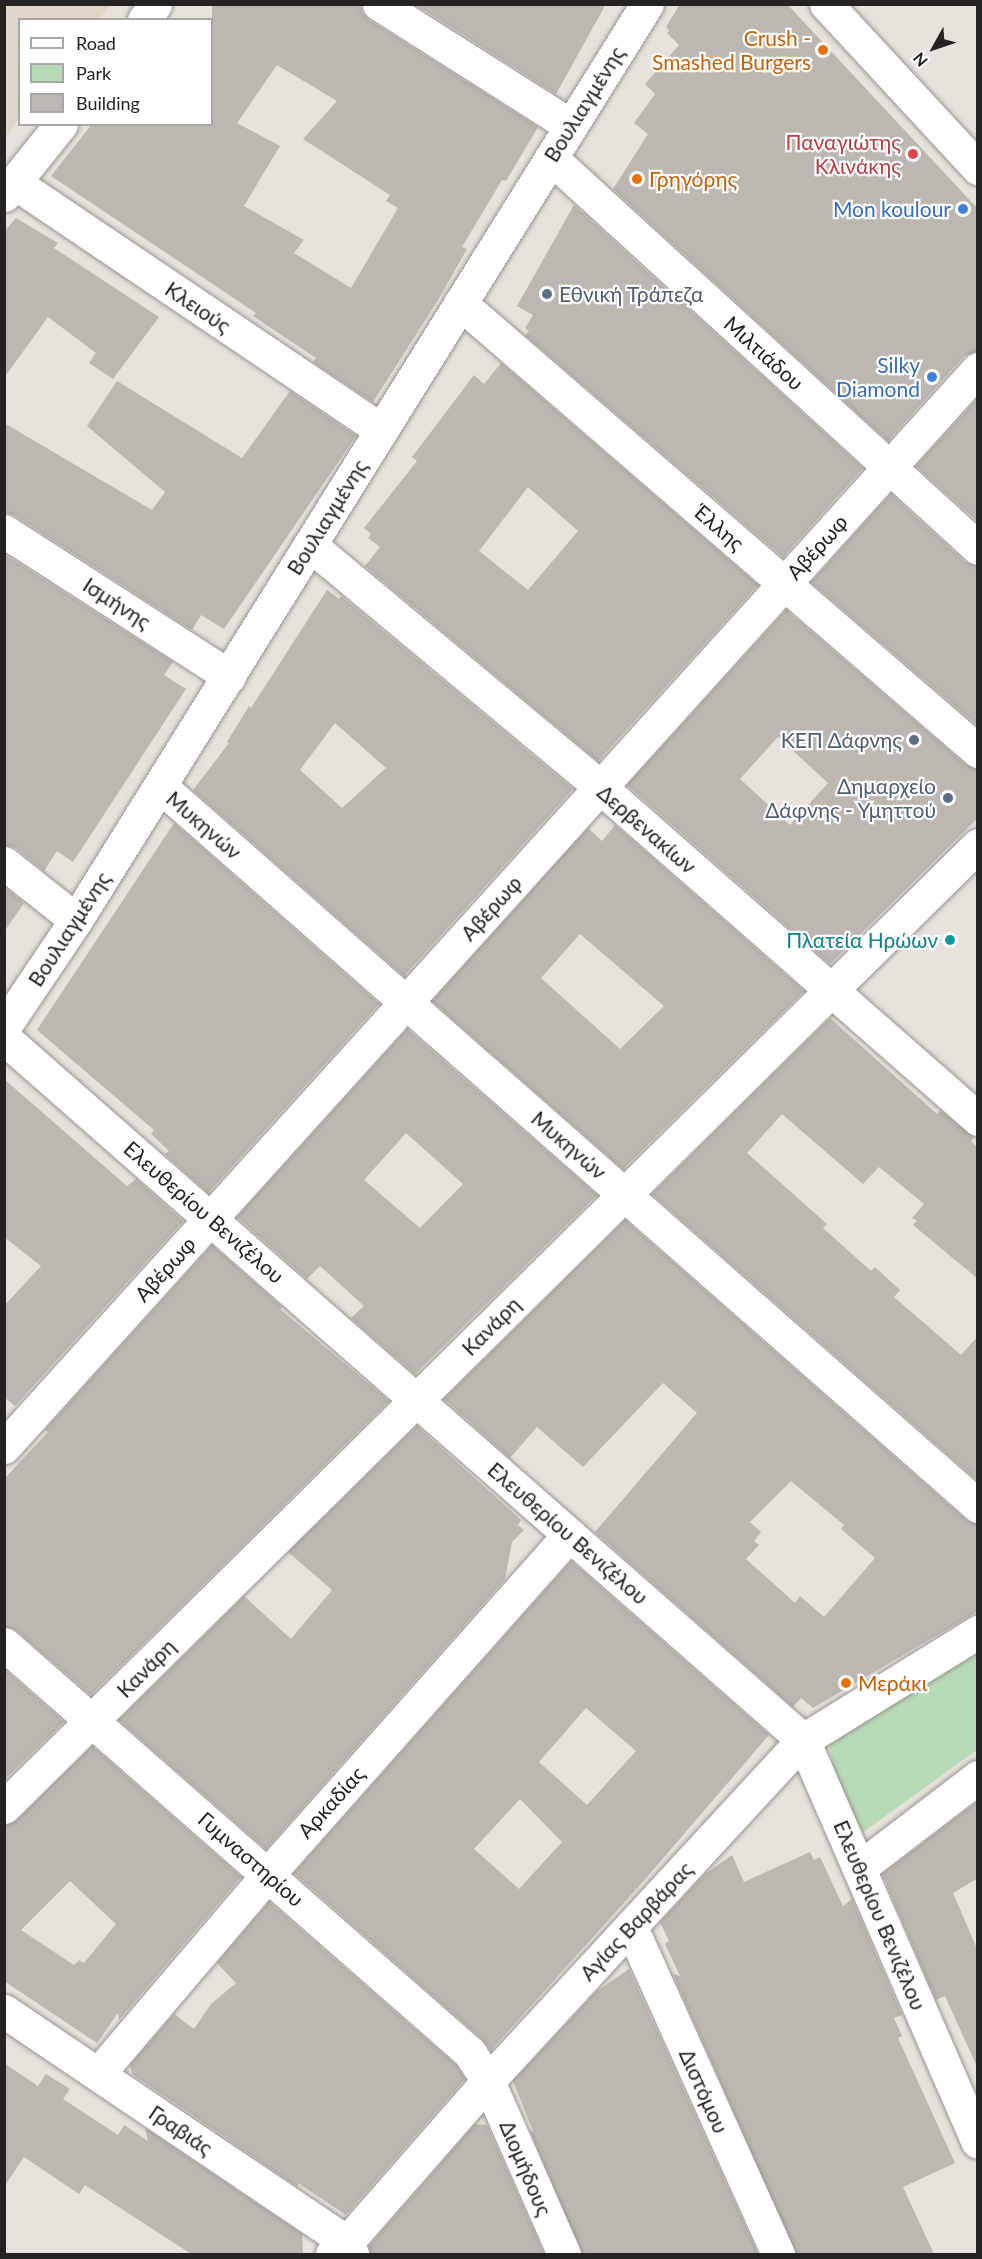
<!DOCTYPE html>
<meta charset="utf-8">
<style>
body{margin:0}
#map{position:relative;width:982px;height:2259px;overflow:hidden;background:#e7e2dc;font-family:Lato,sans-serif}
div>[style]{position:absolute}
.built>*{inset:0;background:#e0d5c9}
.green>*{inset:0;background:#b8dbb7}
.building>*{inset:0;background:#bcb7b1}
.roads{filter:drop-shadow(0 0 2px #99948f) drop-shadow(0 0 2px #99948f)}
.street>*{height:33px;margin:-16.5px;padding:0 16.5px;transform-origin:16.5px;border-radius:16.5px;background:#fff}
.secondary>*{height:33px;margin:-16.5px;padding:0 16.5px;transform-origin:16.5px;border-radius:16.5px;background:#fff}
.primary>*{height:33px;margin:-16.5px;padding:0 16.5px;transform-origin:16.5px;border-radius:16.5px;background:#fff}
.dots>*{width:16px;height:16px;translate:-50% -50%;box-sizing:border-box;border:3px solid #fff;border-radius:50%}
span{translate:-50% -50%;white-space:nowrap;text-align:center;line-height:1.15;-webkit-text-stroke:4.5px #fff;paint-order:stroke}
.food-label{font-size:21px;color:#c56008}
.right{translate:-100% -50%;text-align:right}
.left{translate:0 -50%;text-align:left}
.street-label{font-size:21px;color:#252321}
.health-label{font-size:21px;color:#be3a42}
.shop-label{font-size:21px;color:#366cbe}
.service-label{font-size:21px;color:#4e5e75}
.culture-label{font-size:21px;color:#0d838f}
.frame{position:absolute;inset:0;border:6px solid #252321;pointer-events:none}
.legend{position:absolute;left:18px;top:18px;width:195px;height:108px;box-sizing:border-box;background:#fff;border:2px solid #a8a7a6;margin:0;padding:8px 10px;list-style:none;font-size:18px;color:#252321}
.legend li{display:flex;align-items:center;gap:12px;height:30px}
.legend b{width:30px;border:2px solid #a8a7a6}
.north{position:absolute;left:904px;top:18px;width:60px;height:60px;-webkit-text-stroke:4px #fff;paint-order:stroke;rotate:230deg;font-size:16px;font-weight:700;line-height:24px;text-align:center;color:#252321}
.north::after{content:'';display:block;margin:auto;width:21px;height:27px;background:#252321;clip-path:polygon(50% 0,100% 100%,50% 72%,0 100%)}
</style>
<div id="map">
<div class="built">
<div style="clip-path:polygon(5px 5px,111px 5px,99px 19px,20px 20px,19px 119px,5px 138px)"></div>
</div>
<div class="green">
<div style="clip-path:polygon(977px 1652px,977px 1750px,862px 1833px,840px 1796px,829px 1743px)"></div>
</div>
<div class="building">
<div style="clip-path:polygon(evenodd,212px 4px,360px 4px,363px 13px,369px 20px,538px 127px,506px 181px,502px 180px,462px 247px,467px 249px,438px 300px,373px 402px,313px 362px,316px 358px,253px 316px,256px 313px,51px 176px,92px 124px,212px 124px,212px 4px,277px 65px,337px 101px,303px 139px,390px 195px,386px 201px,398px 208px,351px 288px,294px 253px,304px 240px,244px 206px,280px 146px,237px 123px,277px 65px)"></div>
<div style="clip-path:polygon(415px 4px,606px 4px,556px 94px)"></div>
<div style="clip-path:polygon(680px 4px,787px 4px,978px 209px,978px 351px,964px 356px,888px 441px,613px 189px,648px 134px,634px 123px,655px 94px,645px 84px,679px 45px,667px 33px,669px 31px,666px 27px)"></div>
<div style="clip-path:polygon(574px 205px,863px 468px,783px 557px,525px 335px,529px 331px,525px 328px,533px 315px,517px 306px)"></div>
<div style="clip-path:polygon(16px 218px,58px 243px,54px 248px,159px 317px,113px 379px,89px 363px,96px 353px,48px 317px,4px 378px,4px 232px)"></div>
<div style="clip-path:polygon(evenodd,501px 363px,758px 585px,598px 761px,365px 566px,380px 547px,368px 538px,371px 534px,364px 528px,417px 461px,412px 457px,474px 375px,484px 384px,501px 363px,528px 487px,578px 531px,528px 590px,479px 551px,528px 487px)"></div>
<div style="clip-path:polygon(117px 381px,242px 458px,290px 391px,356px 436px,224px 629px,201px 615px,192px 630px,14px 515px,4px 512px,4px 423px,152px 510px,165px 492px,87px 426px)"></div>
<div style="clip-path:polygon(978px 398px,978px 522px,916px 466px)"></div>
<div style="clip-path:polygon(891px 494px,965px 562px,978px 566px,978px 726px,811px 582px)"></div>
<div style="clip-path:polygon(4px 554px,173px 662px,164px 675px,186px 689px,73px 862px,57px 851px,44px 871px,16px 848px,4px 845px)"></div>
<div style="clip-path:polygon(evenodd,327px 590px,339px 599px,341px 596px,573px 789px,404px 976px,193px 790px,229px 743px,227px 742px,249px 706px,251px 708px,327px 590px,335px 723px,386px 768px,342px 808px,300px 770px,335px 723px)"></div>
<div style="clip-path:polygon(evenodd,786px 610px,966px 765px,978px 769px,978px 818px,830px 964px,627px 785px,786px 610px,778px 737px,828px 783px,790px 825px,740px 779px,778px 737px)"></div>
<div style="clip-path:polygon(174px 823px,379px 1004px,208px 1193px,165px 1154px,169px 1151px,151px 1134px,154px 1130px,37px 1030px)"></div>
<div style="clip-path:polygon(evenodd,615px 825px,804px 991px,623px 1169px,432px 1001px,588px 828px,602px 841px,615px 825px,580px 934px,664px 1006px,620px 1049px,541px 978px,580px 934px)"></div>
<div style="clip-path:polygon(4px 887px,24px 903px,4px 932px)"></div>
<div style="clip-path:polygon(830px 1018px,937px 1114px,940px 1110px,974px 1137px,971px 1141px,978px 1148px,978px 1279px,913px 1225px,917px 1221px,912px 1218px,924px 1204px,879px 1167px,863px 1184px,782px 1114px,747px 1153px,827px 1224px,823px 1228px,871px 1271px,875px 1267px,900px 1290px,894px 1297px,961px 1355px,978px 1336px,978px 1481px,652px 1194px)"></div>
<div style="clip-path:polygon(evenodd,407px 1029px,597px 1195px,415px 1374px,351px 1318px,364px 1306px,320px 1266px,307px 1279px,237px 1217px,407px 1029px,406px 1133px,463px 1184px,420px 1228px,364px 1180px,406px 1133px)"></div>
<div style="clip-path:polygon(4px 1079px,127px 1186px,136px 1179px,183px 1221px,15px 1406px,4px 1397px,4px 1306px,41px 1266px,4px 1237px)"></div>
<div style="clip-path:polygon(evenodd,625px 1220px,966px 1520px,978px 1524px,978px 1611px,813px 1708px,801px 1698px,793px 1707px,595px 1532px,697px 1413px,663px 1383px,583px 1467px,537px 1427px,510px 1458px,444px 1399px,625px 1220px,791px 1481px,844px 1525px,841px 1529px,875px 1558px,824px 1617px,800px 1596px,795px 1603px,746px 1559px,759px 1545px,754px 1541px,761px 1532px,750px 1522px,791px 1481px)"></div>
<div style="clip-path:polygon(212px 1245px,282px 1307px,280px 1309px,389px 1401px,91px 1695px,16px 1630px,4px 1626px,4px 1479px,48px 1432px,45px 1430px)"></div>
<div style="clip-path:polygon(417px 1426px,521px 1520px,518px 1525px,524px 1530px,512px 1542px,505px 1579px,266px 1849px,119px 1720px,244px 1596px,291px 1639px,332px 1590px,288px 1552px)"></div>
<div style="clip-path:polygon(evenodd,571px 1561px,769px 1735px,641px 1884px,491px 2050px,482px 2039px,294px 1873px,571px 1561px,586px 1708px,636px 1751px,587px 1805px,539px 1762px,586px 1708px,571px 1561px,520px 1799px,562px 1842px,519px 1889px,474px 1849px,520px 1799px)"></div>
<div style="clip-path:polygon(4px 1669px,64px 1722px,4px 1780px)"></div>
<div style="clip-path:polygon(evenodd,92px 1746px,241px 1877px,119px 2020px,118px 2013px,97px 2043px,4px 1981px,4px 1825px,17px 1820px,92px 1746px,70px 1881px,116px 1924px,84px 1963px,79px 1960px,74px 1965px,21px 1930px,70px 1881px)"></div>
<div style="clip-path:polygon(978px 1801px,978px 1878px,953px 1893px,978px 1951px,978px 2069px,945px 1996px,936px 2000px,882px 1874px)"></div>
<div style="clip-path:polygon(810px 1852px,814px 1860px,820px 1857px,843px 1906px,852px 1899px,902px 2015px,894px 2018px,902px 2036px,898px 2038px,955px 2163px,903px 2187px,934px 2254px,796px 2254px,673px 1974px,680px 1976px,665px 1944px,669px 1941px,660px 1922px,705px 1874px,732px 1855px,744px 1882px)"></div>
<div style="clip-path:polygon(269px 1902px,456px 2065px,465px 2079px,346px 2215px,298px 2183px,298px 2187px,132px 2074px,130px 2065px,174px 2014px,194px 2029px,211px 2004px,236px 1983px,217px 1963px)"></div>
<div style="clip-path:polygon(629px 1969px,758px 2254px,582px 2254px,530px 2131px,533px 2131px,513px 2081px,597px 1991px)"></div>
<div style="clip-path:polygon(4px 2063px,38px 2086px,46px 2074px,70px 2089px,63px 2099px,118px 2135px,124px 2125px,148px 2141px,145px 2128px,302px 2234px,303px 2254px,191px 2254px,85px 2185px,79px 2194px,24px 2157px,4px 2187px)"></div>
<div style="clip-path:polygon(475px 2124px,487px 2125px,544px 2254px,370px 2254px,369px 2246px)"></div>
</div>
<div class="roads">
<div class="street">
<div style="left:379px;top:4px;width:227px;rotate:32.4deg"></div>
<div style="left:826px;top:4px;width:224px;rotate:47.2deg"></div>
<div style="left:551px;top:158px;width:578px;rotate:42.41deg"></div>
<div style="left:15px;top:183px;width:442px;rotate:34deg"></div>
<div style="left:460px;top:303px;width:685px;rotate:40.86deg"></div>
<div style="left:4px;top:531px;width:268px;rotate:32.8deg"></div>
<div style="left:310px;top:545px;width:378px;rotate:39.8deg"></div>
<div style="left:600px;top:787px;width:503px;rotate:41.29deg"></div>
<div style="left:160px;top:786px;width:1090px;rotate:41.35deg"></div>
<div style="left:4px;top:863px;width:92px;rotate:38.4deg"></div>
<div style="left:4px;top:1038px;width:1064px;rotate:41.3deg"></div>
<div style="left:803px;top:1740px;width:438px;rotate:66.5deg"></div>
<div style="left:4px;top:1447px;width:1453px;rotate:-47.9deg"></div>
<div style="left:4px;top:1644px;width:620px;rotate:41.27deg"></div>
<div style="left:470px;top:2053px;width:33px;rotate:57deg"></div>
<div style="left:488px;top:2081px;width:189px;rotate:66.3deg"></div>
<div style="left:4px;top:1807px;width:1369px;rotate:-44.64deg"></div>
<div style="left:859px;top:1868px;width:150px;rotate:-37.4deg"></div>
<div style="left:631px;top:1927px;width:359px;rotate:65.8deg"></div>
<div style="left:98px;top:2074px;width:262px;rotate:-49.6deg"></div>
<div style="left:268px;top:1874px;width:453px;rotate:-48.4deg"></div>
<div style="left:332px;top:2254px;width:19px;rotate:-39deg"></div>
<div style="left:347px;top:2242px;width:214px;rotate:-48.8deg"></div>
<div style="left:488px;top:2081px;width:464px;rotate:-47.3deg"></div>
<div style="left:803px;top:1740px;width:206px;rotate:-31.7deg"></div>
</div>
<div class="secondary">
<div style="left:4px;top:2011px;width:414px;rotate:34deg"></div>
<div style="left:347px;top:2242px;width:13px;rotate:67deg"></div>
</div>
<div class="primary">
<div style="left:144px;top:20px;width:19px;rotate:-55deg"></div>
<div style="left:4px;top:195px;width:91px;rotate:-51.2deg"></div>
<div style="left:4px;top:1027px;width:129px;rotate:-56.1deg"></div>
<div style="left:76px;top:920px;width:1079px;rotate:-58.06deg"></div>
</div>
</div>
<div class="dots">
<div style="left:823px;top:50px;background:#e8710a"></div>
<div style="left:913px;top:154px;background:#e0444e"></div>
<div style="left:637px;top:179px;background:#e8710a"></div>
<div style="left:963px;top:209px;background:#3f7fe0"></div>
<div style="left:547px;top:294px;background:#5c6f8a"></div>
<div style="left:932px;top:377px;background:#3f7fe0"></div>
<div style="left:914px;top:740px;background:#5c6f8a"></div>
<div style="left:948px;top:798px;background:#5c6f8a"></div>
<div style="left:950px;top:940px;background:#0f9aa8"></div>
<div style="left:846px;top:1683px;background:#e8710a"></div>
</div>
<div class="food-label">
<span class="right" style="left:811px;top:50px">Crush -<br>Smashed Burgers</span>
<span class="left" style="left:649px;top:179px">Γρηγόρης</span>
<span class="left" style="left:858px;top:1683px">Μεράκι</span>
</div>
<div class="street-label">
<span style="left:584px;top:104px;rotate:-58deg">Βουλιαγμένης</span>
<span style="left:198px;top:307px;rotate:34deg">Κλειούς</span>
<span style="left:764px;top:353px;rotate:42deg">Μιλτιάδου</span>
<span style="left:327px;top:517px;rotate:-58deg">Βουλιαγμένης</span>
<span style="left:719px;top:527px;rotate:41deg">Έλλης</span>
<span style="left:817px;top:547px;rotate:-48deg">Αβέρωφ</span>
<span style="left:117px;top:603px;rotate:33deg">Ισμήνης</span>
<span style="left:204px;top:825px;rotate:41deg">Μυκηνών</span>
<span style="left:647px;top:829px;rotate:41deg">Δερβενακίων</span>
<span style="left:491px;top:908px;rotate:-48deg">Αβέρωφ</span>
<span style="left:69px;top:929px;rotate:-57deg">Βουλιαγμένης</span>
<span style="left:569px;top:1145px;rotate:41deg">Μυκηνών</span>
<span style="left:204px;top:1212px;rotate:41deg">Ελευθερίου Βενιζέλου</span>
<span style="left:165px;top:1269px;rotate:-48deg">Αβέρωφ</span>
<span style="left:491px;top:1326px;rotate:-45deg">Κανάρη</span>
<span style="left:568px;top:1533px;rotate:41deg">Ελευθερίου Βενιζέλου</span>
<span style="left:146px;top:1668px;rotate:-45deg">Κανάρη</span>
<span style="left:331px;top:1802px;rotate:-48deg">Αρκαδίας</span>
<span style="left:251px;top:1859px;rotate:41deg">Γυμναστηρίου</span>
<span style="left:880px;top:1915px;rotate:67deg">Ελευθερίου Βενιζέλου</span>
<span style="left:636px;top:1921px;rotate:-47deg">Αγίας Βαρβάρας</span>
<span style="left:704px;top:2091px;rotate:66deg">Διστόμου</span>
<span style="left:181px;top:2130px;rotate:34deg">Γραβιάς</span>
<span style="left:526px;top:2168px;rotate:67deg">Διομήδους</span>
</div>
<div class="health-label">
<span class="right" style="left:901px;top:154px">Παναγιώτης<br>Κλινάκης</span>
</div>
<div class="shop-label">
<span class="right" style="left:951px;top:209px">Mon koulour</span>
<span class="right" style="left:920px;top:377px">Silky<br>Diamond</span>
</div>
<div class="service-label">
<span class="left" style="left:559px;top:294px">Εθνική Τράπεζα</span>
<span class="right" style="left:902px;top:740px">ΚΕΠ Δάφνης</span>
<span class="right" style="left:936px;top:798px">Δημαρχείο<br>Δάφνης - Υμηττού</span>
</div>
<div class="culture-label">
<span class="right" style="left:938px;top:940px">Πλατεία Ηρώων</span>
</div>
<div class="frame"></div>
<ul class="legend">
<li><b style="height:8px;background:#fff"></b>Road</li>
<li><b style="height:16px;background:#b8dbb7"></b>Park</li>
<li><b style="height:16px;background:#bcb7b1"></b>Building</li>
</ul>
<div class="north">N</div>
</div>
